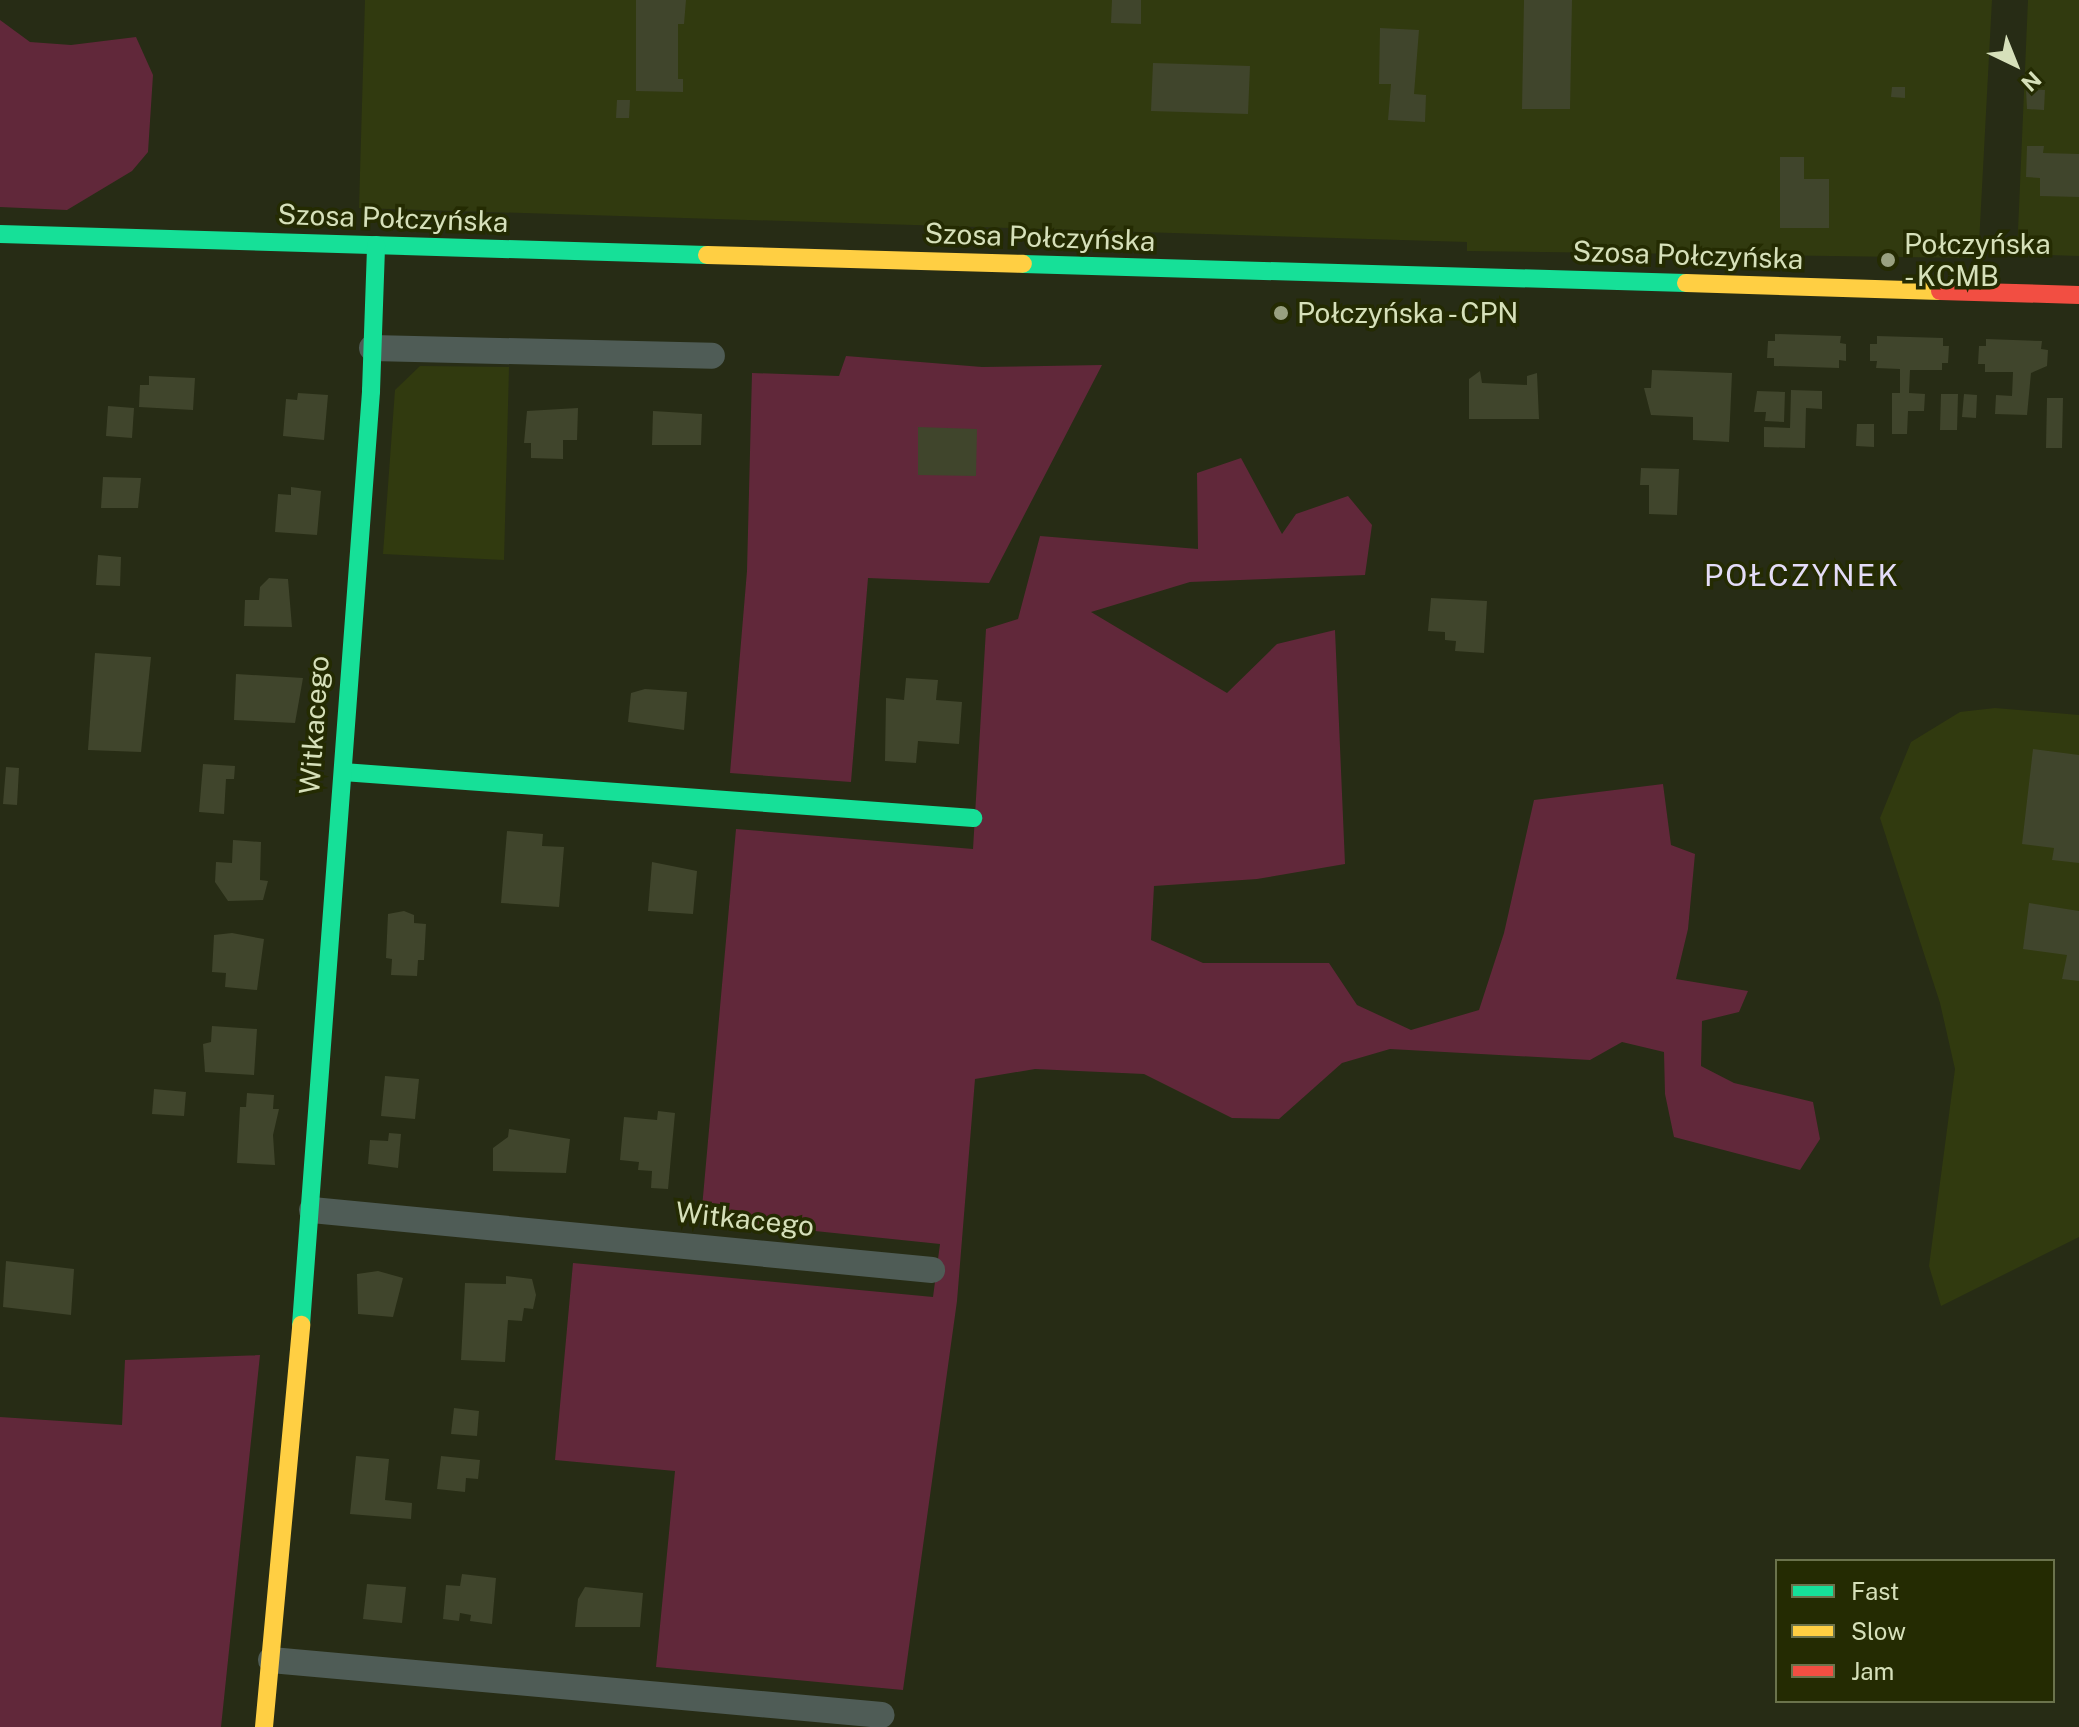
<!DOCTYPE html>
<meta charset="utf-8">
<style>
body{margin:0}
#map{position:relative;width:2079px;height:1727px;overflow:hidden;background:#272c15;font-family:"Public Sans",sans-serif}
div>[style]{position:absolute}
.built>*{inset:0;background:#313a0f}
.green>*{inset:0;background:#61283a}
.building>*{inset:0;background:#40452c}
.street>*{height:26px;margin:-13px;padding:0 13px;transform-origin:13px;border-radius:13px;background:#4f5c56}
.fast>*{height:18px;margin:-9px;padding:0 9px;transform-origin:9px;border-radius:9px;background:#16e098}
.slow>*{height:18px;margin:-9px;padding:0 9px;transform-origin:9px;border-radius:9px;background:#ffcf43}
.jam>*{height:18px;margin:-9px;padding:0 9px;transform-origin:9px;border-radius:9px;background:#f24e42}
.dots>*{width:22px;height:22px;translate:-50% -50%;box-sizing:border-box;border:4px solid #242b02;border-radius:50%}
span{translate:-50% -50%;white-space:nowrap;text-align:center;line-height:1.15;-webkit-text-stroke:7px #242b02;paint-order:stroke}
.street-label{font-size:28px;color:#d6e0ba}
.poi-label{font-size:28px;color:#d6e0ba}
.left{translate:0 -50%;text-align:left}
.neighbourhood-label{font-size:30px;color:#e4dcf8;letter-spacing:2px}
.legend{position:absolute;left:1775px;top:1559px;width:280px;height:144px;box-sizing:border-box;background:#242b02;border:2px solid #6b734c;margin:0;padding:10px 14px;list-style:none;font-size:24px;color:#d6e0ba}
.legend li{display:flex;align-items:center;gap:16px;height:40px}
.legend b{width:40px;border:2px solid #6b734c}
.north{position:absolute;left:1975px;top:24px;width:80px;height:80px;-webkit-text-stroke:6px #242b02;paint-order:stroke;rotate:137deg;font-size:22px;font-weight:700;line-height:32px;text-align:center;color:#d6e0ba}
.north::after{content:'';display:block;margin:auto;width:28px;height:36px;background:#d6e0ba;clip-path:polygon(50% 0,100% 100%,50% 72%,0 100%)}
</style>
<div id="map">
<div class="built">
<div style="clip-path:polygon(365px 0,1992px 0,1979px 244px,1974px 258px,1467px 251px,1467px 242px,359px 208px)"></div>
<div style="clip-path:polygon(2028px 0,2079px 0,2079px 256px,2017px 254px)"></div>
<div style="clip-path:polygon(420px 366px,509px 367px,504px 560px,383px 554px,395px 390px)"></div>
<div style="clip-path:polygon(1995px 708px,2079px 715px,2079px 1237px,1941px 1306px,1929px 1266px,1955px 1069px,1940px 1003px,1880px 818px,1911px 742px,1960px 712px)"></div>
</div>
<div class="green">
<div style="clip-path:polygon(0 20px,30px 42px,71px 45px,136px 37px,153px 75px,148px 152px,132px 171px,67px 210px,0 207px)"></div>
<div style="clip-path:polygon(846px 356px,982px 367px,1102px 365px,989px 583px,868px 578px,851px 782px,730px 773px,747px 571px,752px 373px,839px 376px)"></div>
<div style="clip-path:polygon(1241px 458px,1282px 534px,1296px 514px,1348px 496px,1372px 525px,1365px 575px,1190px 582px,1091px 612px,1227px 693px,1277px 644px,1335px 630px,1345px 864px,1257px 879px,1154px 886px,1151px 940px,1203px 963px,1329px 963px,1357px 1005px,1411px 1030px,1479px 1010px,1504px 933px,1534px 800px,1663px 784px,1671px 845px,1695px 854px,1688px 929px,1676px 979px,1748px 991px,1739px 1012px,1702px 1021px,1701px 1066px,1734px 1083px,1813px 1102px,1820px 1139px,1800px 1170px,1674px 1137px,1665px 1094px,1664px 1052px,1622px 1042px,1590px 1060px,1390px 1049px,1342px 1063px,1279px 1119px,1232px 1118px,1144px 1074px,1035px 1069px,975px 1079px,957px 1301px,903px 1690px,656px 1667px,675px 1471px,555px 1460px,573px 1263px,933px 1297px,940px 1244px,701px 1219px,736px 829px,973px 849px,986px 629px,1018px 619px,1040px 536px,1198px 549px,1197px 473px)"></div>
<div style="clip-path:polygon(260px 1355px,221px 1727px,0 1727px,0 1417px,122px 1425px,125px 1360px)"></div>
</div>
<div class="building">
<div style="clip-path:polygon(636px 0,686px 0,684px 24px,678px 24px,678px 79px,683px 79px,683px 92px,636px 91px)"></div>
<div style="clip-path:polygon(1112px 0,1141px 0,1141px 24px,1111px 23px)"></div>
<div style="clip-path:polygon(1524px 0,1572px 0,1570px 109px,1522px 109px)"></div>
<div style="clip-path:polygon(1380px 28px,1419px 30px,1414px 94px,1426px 95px,1425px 122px,1388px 120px,1391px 84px,1379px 84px)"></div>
<div style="clip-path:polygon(1153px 63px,1250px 66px,1248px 114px,1151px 111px)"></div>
<div style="clip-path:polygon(1892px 87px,1905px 87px,1905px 98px,1891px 97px)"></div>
<div style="clip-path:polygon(2026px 89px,2045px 90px,2044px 110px,2027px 109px)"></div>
<div style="clip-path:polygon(617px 100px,630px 100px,629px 118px,616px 118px)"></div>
<div style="clip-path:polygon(2027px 146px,2044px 146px,2043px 153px,2079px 154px,2079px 197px,2040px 196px,2040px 178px,2026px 177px)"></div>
<div style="clip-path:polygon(1780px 157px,1804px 157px,1804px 179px,1829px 179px,1829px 228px,1780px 228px)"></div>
<div style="clip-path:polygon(1775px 334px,1841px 336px,1840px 343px,1846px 344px,1846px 361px,1839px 360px,1839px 368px,1774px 366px,1774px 358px,1767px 358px,1768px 341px,1775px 341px)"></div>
<div style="clip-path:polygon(1877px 336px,1943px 338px,1943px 346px,1949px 346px,1948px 363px,1942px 363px,1942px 370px,1910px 370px,1909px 393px,1925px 394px,1924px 411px,1908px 411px,1907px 434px,1892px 434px,1892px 393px,1900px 393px,1900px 369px,1876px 368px,1877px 361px,1870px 361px,1870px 344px,1877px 344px)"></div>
<div style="clip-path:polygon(1986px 339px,2042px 341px,2041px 349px,2048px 350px,2047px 366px,2031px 373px,2027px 415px,1995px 414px,1996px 395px,2012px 396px,2013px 372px,1985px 372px,1985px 364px,1978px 364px,1979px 346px,1986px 346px)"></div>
<div style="clip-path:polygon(1652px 370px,1732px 373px,1729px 442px,1693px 440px,1693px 417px,1651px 415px,1644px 388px,1651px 388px)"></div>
<div style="clip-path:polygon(1480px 371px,1482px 383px,1527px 385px,1527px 376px,1537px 373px,1539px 419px,1469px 419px,1469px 379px)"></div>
<div style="clip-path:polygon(149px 376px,195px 378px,193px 410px,139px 407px,140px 385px,149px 385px)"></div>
<div style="clip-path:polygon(1791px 390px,1822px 391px,1822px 409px,1806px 408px,1805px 448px,1764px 447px,1764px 427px,1790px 428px)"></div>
<div style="clip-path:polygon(1757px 391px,1785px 392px,1784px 422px,1765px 421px,1766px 412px,1754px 412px)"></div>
<div style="clip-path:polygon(298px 393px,328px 395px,324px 440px,283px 436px,286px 399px,297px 400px)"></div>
<div style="clip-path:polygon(1941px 394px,1958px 394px,1957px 430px,1940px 430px)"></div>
<div style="clip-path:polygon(1964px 394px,1977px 395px,1976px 418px,1962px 417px)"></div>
<div style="clip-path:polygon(2047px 398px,2063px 398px,2062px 448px,2046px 448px)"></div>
<div style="clip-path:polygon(108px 406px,134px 408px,132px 438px,106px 436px)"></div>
<div style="clip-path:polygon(578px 408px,577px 440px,563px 440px,563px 459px,531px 458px,531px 443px,524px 443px,527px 411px)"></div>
<div style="clip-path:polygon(653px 411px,702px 414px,701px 445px,652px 445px)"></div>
<div style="clip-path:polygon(1857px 424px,1874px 424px,1874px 447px,1856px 446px)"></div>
<div style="clip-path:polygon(918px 427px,977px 429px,976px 476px,918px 475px)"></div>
<div style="clip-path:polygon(1641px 468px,1679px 469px,1677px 515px,1649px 514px,1649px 485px,1640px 485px)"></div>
<div style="clip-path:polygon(103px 477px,141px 478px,138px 508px,101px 508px)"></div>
<div style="clip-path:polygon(291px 487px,321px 491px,317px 535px,275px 532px,278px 494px,291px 495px)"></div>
<div style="clip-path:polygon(98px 555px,121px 557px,120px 586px,96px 585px)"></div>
<div style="clip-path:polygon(269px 578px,288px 579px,292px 627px,244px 626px,245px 600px,259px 600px,260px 587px)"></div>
<div style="clip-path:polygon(1431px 598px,1487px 601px,1484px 653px,1455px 651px,1456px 641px,1445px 640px,1445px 632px,1428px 631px)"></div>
<div style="clip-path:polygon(95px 653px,151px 657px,141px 752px,88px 750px)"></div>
<div style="clip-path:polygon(236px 674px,303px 678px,295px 723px,234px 720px)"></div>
<div style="clip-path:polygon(906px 678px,938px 680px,936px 700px,962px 702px,959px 744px,918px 741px,916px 763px,885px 761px,886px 698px,904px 700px)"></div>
<div style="clip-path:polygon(645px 689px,687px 692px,684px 730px,628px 722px,631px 693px)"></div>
<div style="clip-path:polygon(2033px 749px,2079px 755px,2079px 863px,2052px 860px,2054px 848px,2022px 844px)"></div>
<div style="clip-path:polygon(203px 764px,235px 766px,234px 779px,226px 779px,224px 814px,199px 812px)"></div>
<div style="clip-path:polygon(6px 767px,19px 768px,17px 805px,3px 804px)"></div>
<div style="clip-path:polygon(507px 831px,543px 834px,542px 846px,564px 847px,559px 907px,501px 903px)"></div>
<div style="clip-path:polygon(233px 840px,261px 842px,260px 880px,268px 881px,263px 900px,228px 901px,215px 882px,216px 862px,232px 863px)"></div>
<div style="clip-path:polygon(652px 862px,697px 871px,693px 914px,648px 911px)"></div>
<div style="clip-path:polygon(2029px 903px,2079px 911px,2079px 981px,2062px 979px,2067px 955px,2023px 949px)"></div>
<div style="clip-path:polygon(404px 911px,414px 915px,414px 923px,426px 924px,424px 960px,418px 960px,417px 976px,391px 975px,392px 959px,386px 958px,388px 914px)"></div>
<div style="clip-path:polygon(232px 933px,264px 939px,257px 990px,225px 987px,226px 973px,212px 972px,214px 935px)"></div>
<div style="clip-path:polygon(212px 1026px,257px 1029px,254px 1075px,205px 1072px,203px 1044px,211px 1042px)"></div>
<div style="clip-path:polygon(385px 1076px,419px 1079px,415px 1119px,381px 1116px)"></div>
<div style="clip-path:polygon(154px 1089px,186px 1092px,184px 1116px,152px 1114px)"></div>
<div style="clip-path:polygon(247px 1093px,274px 1095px,273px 1109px,279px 1109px,273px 1135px,275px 1165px,237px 1163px,240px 1107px,246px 1107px)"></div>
<div style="clip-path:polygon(658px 1111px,675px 1113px,668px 1189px,651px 1188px,652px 1171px,638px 1170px,639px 1162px,620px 1160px,624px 1117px,657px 1120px)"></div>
<div style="clip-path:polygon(509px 1129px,570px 1139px,566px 1173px,493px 1171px,493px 1148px,508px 1137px)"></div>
<div style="clip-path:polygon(389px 1133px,401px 1134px,398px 1168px,368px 1164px,370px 1140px,388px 1141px)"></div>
<div style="clip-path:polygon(6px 1261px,74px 1269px,71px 1315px,3px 1307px)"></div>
<div style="clip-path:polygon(378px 1271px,403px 1278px,393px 1317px,358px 1314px,357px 1274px)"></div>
<div style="clip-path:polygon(506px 1276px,532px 1279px,536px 1295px,533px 1309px,524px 1308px,522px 1321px,508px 1320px,505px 1362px,461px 1360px,465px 1283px,506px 1284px)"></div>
<div style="clip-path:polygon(454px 1408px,479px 1411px,477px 1436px,451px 1434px)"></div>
<div style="clip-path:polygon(356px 1456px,389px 1459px,385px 1500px,412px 1503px,411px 1519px,350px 1514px)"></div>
<div style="clip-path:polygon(441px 1456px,480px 1460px,478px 1479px,466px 1478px,465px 1492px,437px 1489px)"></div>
<div style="clip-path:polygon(462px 1574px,496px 1578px,492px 1624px,470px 1621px,471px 1615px,460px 1613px,459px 1621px,443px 1619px,446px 1585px,460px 1586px)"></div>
<div style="clip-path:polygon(367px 1584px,406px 1587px,402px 1623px,363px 1619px)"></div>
<div style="clip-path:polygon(585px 1587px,643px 1593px,640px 1627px,575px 1627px,578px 1599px)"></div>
</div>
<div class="street">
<div style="left:372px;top:348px;width:340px;rotate:1.3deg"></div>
<div style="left:312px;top:1210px;width:623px;rotate:5.53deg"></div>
<div style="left:271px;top:1660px;width:613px;rotate:5.14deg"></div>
</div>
<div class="fast">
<div style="left:0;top:234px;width:707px;rotate:1.7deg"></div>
<div style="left:1023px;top:264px;width:663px;rotate:1.64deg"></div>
<div style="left:343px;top:772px;width:632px;rotate:4.18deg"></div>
<div style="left:301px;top:1325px;width:937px;rotate:-85.71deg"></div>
<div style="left:371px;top:391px;width:146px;rotate:-88deg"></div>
</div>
<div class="slow">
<div style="left:707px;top:255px;width:316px;rotate:1.6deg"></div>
<div style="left:1686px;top:283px;width:254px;rotate:1.8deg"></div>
<div style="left:264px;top:1727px;width:404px;rotate:-84.7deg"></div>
</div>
<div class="jam">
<div style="left:1940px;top:291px;width:139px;rotate:1.6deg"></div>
</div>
<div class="dots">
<div style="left:1888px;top:260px;background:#99a180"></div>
<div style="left:1281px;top:313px;background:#99a180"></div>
</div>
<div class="street-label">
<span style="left:393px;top:218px;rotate:2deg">Szosa Połczyńska</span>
<span style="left:1040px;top:237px;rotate:2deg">Szosa Połczyńska</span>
<span style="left:1688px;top:255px;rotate:2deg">Szosa Połczyńska</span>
<span style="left:314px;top:725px;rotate:-86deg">Witkacego</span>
<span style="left:745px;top:1219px;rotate:6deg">Witkacego</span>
</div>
<div class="poi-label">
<span class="left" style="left:1904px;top:260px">Połczyńska<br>- KCMB</span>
<span class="left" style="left:1297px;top:313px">Połczyńska - CPN</span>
</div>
<div class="neighbourhood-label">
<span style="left:1802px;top:575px">POŁCZYNEK</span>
</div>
<ul class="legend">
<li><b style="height:10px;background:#16e098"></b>Fast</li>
<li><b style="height:10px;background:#ffcf43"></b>Slow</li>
<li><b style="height:10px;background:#f24e42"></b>Jam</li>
</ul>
<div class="north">N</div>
</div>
